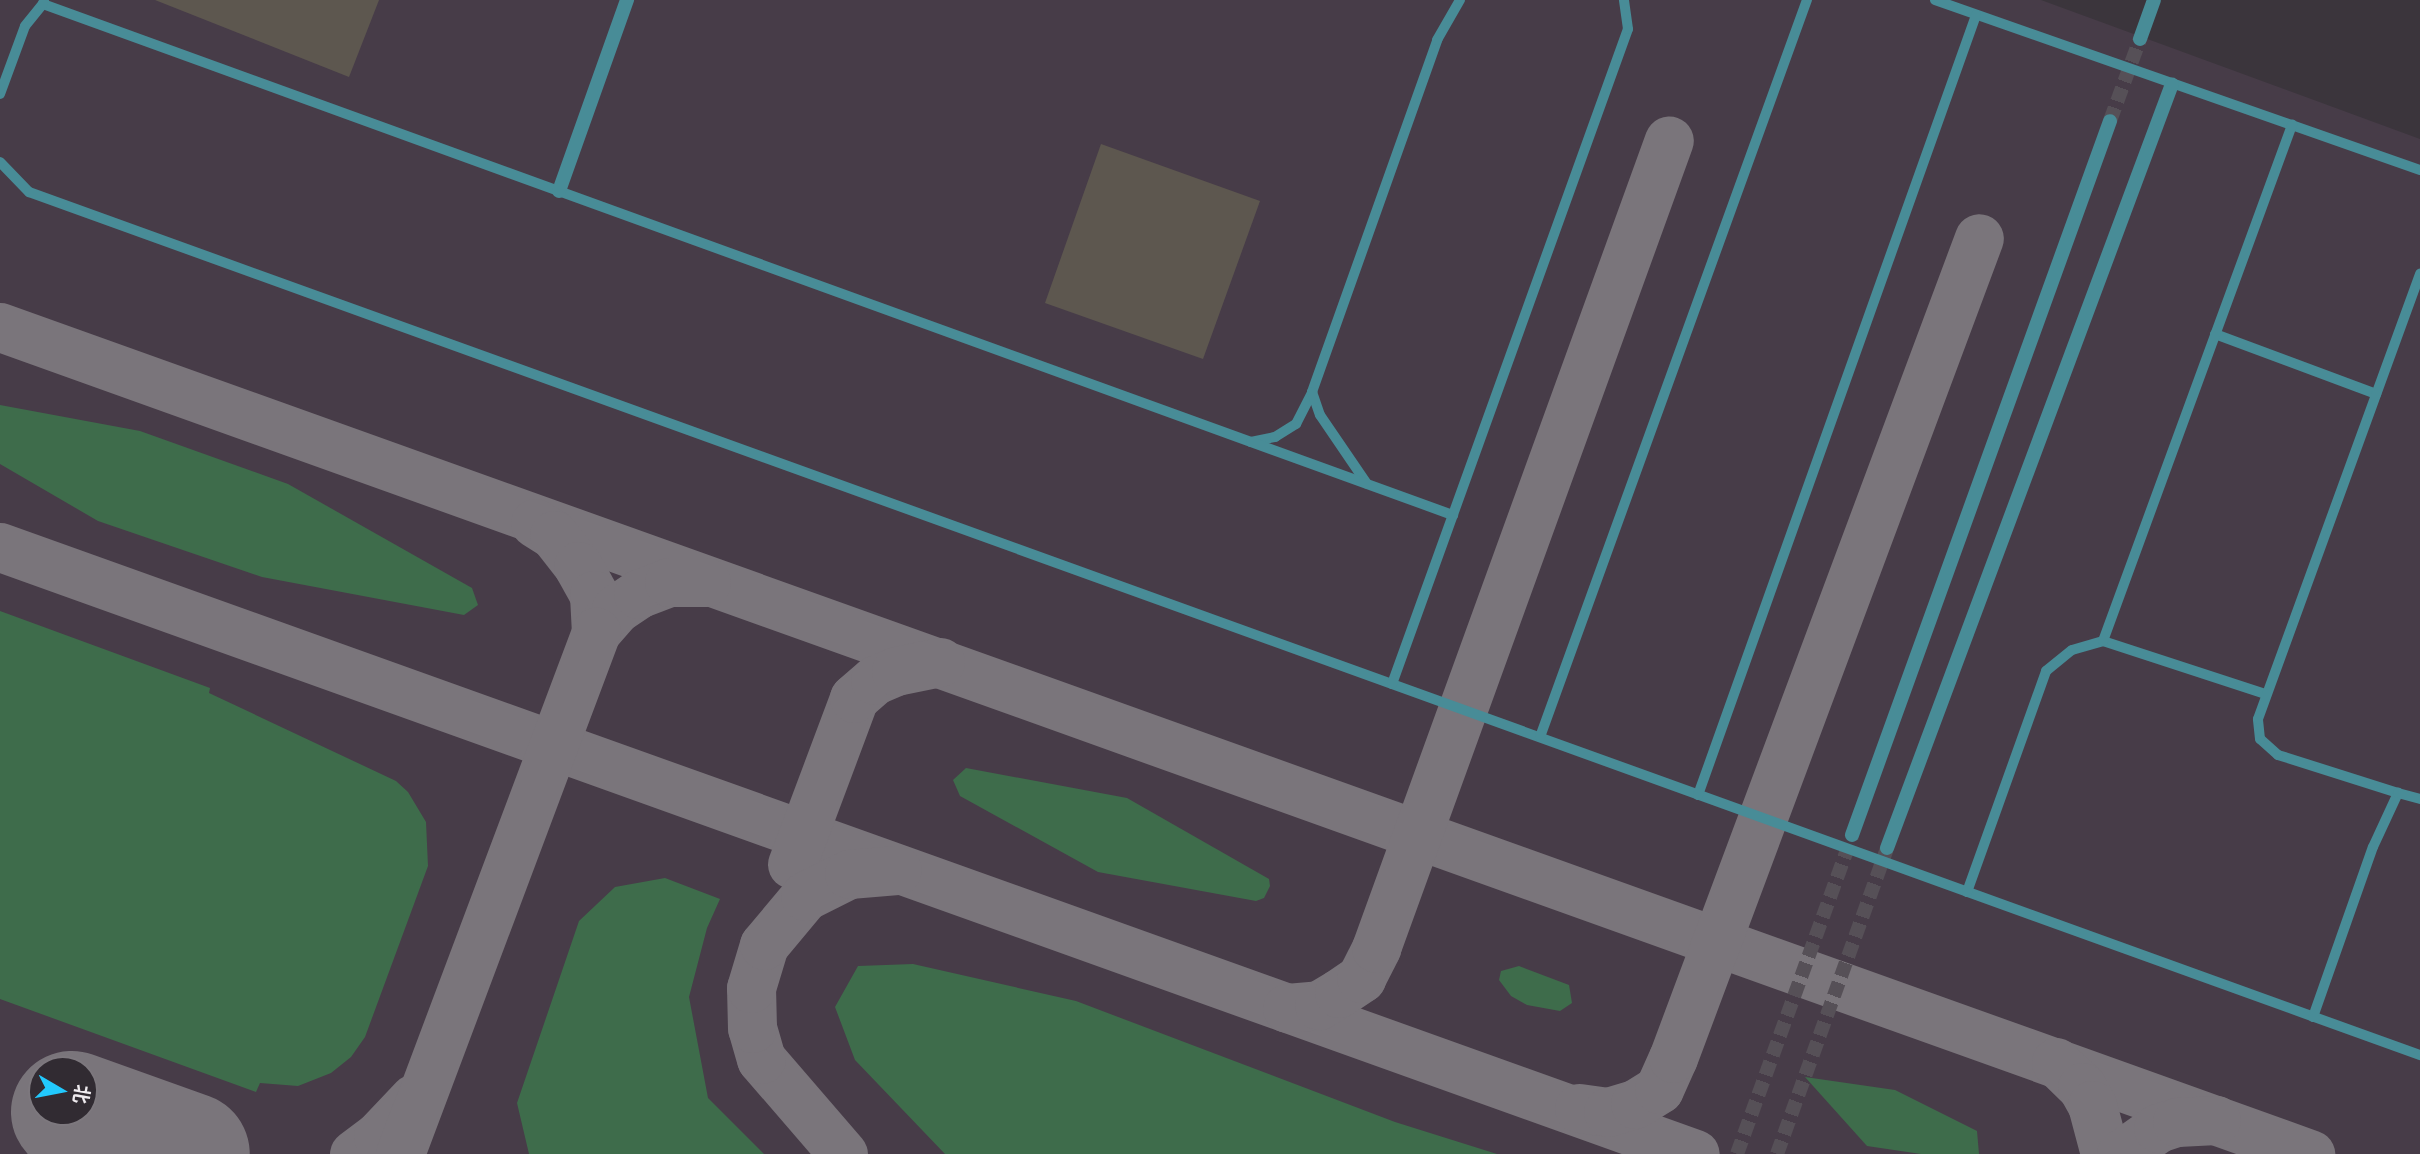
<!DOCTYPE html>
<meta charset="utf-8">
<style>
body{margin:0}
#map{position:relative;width:2420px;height:1154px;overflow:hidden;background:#3b353c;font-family:"Titillium Web","Noto Sans SC",sans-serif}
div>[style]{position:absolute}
.built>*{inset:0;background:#473c48}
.green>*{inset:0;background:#3e6c4b}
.taxiway>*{height:49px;margin:-24.5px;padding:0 24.5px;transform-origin:24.5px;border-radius:24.5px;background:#7a757b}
.runway>*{height:122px;margin:-61px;padding:0 61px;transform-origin:61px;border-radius:61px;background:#7a757b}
.building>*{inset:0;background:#5d574f}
.street-tunnel>*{height:14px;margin-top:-7px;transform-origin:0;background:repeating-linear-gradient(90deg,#565057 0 14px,transparent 0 21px)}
.lane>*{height:10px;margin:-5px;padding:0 5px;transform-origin:5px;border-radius:5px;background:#488c97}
.street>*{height:14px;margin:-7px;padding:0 7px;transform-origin:7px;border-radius:7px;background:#488c97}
span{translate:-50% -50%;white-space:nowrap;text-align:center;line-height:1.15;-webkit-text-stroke:6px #312b32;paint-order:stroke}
.north{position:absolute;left:28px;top:1056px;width:70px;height:70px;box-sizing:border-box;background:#312b32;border:2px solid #7d787e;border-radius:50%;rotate:100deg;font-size:19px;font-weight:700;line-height:28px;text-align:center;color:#efebef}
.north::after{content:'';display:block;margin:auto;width:24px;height:32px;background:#22c9fd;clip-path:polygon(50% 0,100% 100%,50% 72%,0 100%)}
</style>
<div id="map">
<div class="built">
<div style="clip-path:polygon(evenodd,0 0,2041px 0,2420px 139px,2420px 1154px,0 1154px,0 0,42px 1070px,84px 1070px,84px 1112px,42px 1112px,42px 1070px)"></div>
</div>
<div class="green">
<div style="clip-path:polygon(0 405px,140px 431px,288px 484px,472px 588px,478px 605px,464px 615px,262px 577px,98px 521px,0 464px)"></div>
<div style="clip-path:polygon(0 611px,210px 688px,209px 693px,396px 781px,408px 792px,426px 822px,428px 866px,365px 1037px,351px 1057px,331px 1073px,298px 1086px,260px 1083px,256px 1092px,0 999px)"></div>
<div style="clip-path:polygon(966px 768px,1127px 798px,1269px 879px,1270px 886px,1264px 898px,1256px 901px,1098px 872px,960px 796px,953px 780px)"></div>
<div style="clip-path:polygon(665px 878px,720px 899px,707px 928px,689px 997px,708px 1098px,764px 1154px,529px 1154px,517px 1103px,579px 921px,615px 887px)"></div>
<div style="clip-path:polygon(913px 964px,1076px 1001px,1395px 1122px,1497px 1154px,945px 1154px,855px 1060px,835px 1007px,858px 966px)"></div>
<div style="clip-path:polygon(1519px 966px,1569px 985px,1572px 1003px,1560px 1011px,1527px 1005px,1511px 996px,1499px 980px,1501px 971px)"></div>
<div style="clip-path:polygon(1805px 1077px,1895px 1090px,1977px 1131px,1979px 1154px,1921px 1154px,1867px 1146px)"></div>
</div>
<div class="taxiway">
<div style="left:0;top:327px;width:2454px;rotate:19.7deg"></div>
<div style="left:535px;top:523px;width:22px;rotate:32deg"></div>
<div style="left:554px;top:535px;width:39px;rotate:52deg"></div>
<div style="left:578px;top:566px;width:33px;rotate:61deg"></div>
<div style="left:594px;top:595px;width:37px;rotate:87deg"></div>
<div style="left:596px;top:632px;width:30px;rotate:-49deg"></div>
<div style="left:616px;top:609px;width:27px;rotate:-34deg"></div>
<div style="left:638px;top:594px;width:33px;rotate:-21deg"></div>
<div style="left:669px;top:582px;width:37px"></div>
<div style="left:0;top:547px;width:1800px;rotate:19.7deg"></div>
<div style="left:792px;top:864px;width:177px;rotate:-69.5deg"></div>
<div style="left:854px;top:698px;width:28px;rotate:-41deg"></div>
<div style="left:875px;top:680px;width:23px;rotate:-23deg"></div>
<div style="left:896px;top:671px;width:45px;rotate:-11.6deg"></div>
<div style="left:1287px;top:1008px;width:32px;rotate:-5deg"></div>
<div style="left:1319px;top:1005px;width:23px;rotate:-31deg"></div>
<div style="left:1339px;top:993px;width:27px;rotate:-34deg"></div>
<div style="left:1361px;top:978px;width:34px;rotate:-63deg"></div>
<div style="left:1376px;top:948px;width:859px;rotate:-70.07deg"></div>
<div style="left:2056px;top:1062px;width:36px;rotate:44deg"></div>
<div style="left:2082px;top:1087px;width:21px;rotate:61deg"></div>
<div style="left:2092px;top:1105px;width:51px;rotate:75.1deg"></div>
<div style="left:1579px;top:1108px;width:29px;rotate:8deg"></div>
<div style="left:1608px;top:1112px;width:28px;rotate:-17deg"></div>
<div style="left:1635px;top:1104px;width:28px;rotate:-32deg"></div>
<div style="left:1659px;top:1089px;width:34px;rotate:-66deg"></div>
<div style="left:1673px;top:1058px;width:875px;rotate:-69.54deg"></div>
<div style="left:354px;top:1154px;width:30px;rotate:-37deg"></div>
<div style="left:378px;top:1136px;width:52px;rotate:-46.5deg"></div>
<div style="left:400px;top:1154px;width:558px;rotate:-69.42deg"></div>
<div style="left:843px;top:1154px;width:125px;rotate:-130.8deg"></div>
<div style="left:761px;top:1059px;width:32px;rotate:-106deg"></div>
<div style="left:752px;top:1028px;width:40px;rotate:-91.4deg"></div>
<div style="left:751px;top:988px;width:45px;rotate:-73.2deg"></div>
<div style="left:764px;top:945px;width:64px;rotate:-50.1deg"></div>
<div style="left:805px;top:896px;width:49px;rotate:-26.6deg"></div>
<div style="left:849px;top:874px;width:48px;rotate:-4.8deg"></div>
<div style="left:2121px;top:1154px;width:45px;rotate:-35.1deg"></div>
<div style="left:2158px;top:1128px;width:20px;rotate:-18deg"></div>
<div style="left:2177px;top:1122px;width:39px;rotate:-3deg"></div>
</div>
<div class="runway">
<div style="left:72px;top:1112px;width:124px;rotate:19.7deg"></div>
</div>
<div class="building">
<div style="clip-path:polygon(155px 0,379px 0,349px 77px)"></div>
<div style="clip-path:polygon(1101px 144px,1260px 201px,1203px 359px,1045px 303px)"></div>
</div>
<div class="street-tunnel">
<div style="left:2110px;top:121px;width:87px;rotate:-69.9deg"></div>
<div style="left:1737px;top:1154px;width:338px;rotate:-70.1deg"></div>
<div style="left:1777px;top:1154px;width:324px;rotate:-70.2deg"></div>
</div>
<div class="lane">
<div style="left:44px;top:0;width:4px;rotate:104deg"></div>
<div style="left:43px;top:4px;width:1285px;rotate:19.93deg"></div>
<div style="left:1251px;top:442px;width:25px;rotate:-12deg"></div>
<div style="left:1275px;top:437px;width:25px;rotate:-32deg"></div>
<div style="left:1296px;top:424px;width:36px;rotate:-63deg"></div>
<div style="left:1312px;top:392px;width:374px;rotate:-70.4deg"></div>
<div style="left:1437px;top:40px;width:46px;rotate:-60.1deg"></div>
<div style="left:1935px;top:0;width:514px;rotate:19.32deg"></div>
<div style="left:0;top:94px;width:72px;rotate:-69.8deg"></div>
<div style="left:25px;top:26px;width:28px;rotate:-51deg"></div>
<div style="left:0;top:162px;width:42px;rotate:46deg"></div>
<div style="left:29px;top:192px;width:2542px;rotate:19.85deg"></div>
<div style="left:2215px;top:334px;width:172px;rotate:20.4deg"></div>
<div style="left:1312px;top:392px;width:24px;rotate:71deg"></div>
<div style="left:1320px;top:415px;width:83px;rotate:55.7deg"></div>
<div style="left:1251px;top:442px;width:215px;rotate:19.9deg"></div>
<div style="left:2103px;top:641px;width:170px;rotate:18.1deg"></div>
<div style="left:1392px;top:684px;width:696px;rotate:-70.19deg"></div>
<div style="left:1628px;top:29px;width:29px;rotate:-98deg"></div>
<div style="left:1540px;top:737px;width:784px;rotate:-70.09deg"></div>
<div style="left:2398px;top:793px;width:126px;rotate:-162.4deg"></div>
<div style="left:2278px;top:755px;width:24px;rotate:-138deg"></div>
<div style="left:2260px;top:739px;width:20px;rotate:-96deg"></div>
<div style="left:2258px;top:719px;width:474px;rotate:-70deg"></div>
<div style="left:1698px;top:795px;width:828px;rotate:-70.38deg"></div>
<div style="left:1967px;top:892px;width:235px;rotate:-70.3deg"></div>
<div style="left:2046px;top:671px;width:33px;rotate:-39deg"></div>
<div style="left:2072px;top:650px;width:32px;rotate:-16deg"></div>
<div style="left:2103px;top:641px;width:550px;rotate:-69.88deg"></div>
<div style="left:2313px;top:1017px;width:180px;rotate:-70.6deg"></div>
<div style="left:2373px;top:847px;width:60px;rotate:-65.2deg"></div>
<div style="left:2398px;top:793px;width:23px;rotate:15deg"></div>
</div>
<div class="street">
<div style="left:2140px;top:39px;width:41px;rotate:-70.3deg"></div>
<div style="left:559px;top:191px;width:203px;rotate:-70.4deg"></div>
<div style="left:1852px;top:835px;width:759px;rotate:-70.13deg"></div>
<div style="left:1887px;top:848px;width:815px;rotate:-69.54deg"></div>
</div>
<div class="north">北</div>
</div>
